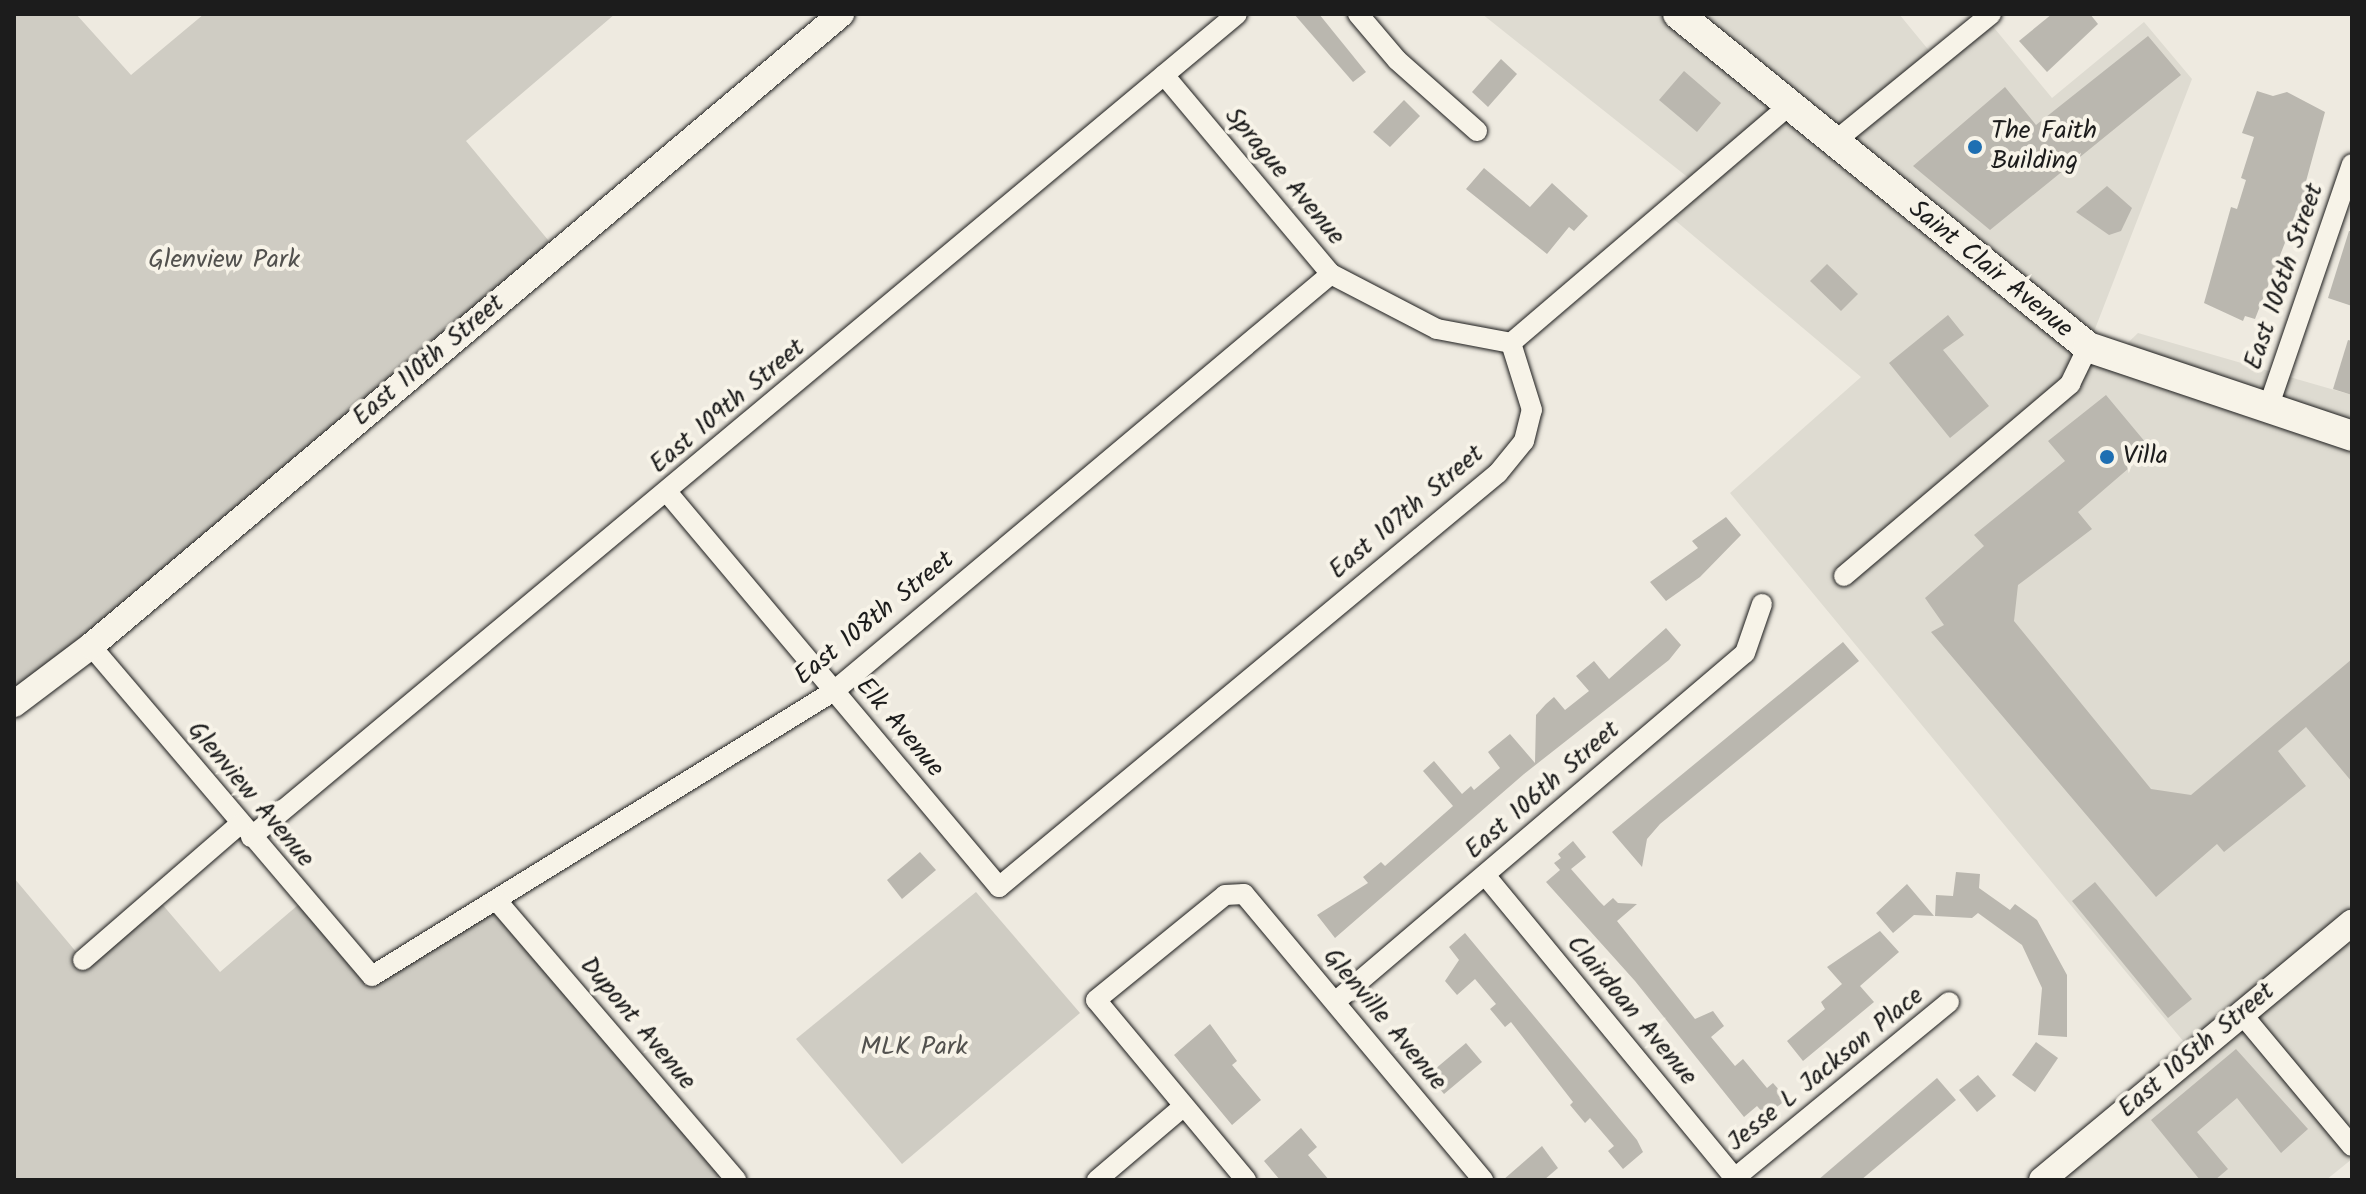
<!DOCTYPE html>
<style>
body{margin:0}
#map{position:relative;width:2366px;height:1194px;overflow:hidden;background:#eeeae0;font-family:Kalam,sans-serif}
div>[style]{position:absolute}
.built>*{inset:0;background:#dedbd1}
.green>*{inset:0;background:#cfccc3}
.building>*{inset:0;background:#bab7af}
.roads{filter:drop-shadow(0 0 2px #1c1c1c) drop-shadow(0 0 2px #1c1c1c)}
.minor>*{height:20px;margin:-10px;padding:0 10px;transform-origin:10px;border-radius:10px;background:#f7f3e8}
.tertiary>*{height:26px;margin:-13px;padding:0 13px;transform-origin:13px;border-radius:13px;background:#f7f3e8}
.secondary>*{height:30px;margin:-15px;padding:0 15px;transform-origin:15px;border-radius:15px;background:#f7f3e8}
.dots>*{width:22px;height:22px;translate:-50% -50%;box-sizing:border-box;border:4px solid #f7f3e8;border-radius:50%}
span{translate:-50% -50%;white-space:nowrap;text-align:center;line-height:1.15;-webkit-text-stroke:8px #f7f3e8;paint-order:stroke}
.poi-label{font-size:26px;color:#1c1c1c}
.left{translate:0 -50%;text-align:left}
.street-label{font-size:26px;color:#1c1c1c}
.park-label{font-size:26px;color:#52514e}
.frame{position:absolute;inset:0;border:16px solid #1c1c1c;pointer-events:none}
</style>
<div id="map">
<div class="built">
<div style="clip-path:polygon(1482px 14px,1899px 14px,1936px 59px,1986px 18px,2052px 98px,2144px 22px,2192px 79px,2088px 347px,2114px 356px,2138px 333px,2352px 395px,2352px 1159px,2326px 1180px,2042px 1180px,2193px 1053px,1730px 493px,1861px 377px,1664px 211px,1695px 183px)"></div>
</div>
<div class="green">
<div style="clip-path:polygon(14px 14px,76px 14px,131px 75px,204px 14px,615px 14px,466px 141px,558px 252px,14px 704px)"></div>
<div style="clip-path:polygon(14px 878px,83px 960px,156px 897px,220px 972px,305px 899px,374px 977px,498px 902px,727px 1170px,714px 1180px,14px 1180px)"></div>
<div style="clip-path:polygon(976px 892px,1080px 1013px,902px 1164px,796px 1039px)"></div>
</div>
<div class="building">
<div style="clip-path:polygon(1294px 14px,1319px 14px,1366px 72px,1353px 82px)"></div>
<div style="clip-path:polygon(2052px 14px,2090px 14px,2098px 24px,2047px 72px,2019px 41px)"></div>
<div style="clip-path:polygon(2148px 36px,2181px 75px,1990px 230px,1913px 166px,2005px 87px,2036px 125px)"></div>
<div style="clip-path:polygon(1501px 59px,1517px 74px,1488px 107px,1472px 92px)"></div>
<div style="clip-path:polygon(1684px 71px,1721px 103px,1697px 132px,1659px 100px)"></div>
<div style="clip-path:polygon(2257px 91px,2273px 96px,2287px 92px,2325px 112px,2305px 185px,2315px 188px,2307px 210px,2299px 207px,2255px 319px,2245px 316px,2243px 321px,2204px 303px,2231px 207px,2237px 209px,2246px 180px,2241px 178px,2254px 137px,2242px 133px)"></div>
<div style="clip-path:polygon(1404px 100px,1420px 116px,1390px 147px,1373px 132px)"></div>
<div style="clip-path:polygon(1484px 168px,1530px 207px,1552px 183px,1588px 216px,1574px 231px,1569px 227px,1547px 254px,1466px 189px)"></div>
<div style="clip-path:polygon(2107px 186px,2132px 208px,2121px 231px,2109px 235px,2076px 212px)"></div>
<div style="clip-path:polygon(2349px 231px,2352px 231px,2352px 306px,2328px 298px)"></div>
<div style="clip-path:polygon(1827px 264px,1858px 294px,1841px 311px,1810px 281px)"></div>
<div style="clip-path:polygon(1948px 315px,1964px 335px,1943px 350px,1989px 406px,1950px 438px,1889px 363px)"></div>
<div style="clip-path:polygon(2348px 340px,2352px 341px,2352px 395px,2333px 389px)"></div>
<div style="clip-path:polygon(2106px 395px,2151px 449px,2078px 512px,2092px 529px,2018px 585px,2014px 621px,2151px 789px,2191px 795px,2352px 659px,2352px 782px,2306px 727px,2278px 751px,2306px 786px,2224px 852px,2217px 844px,2156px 897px,1931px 632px,1944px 625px,1925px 598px,1984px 546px,1974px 535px,2065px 461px,2048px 441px)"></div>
<div style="clip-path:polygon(1726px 517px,1741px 535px,1700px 577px,1666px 601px,1650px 582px,1698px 548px,1692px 541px)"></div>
<div style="clip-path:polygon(1666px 628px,1681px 645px,1669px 660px,1524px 774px,1335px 938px,1317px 915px,1368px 883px,1363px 877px,1381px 862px,1385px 866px,1453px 806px,1423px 771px,1434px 761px,1462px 794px,1471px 786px,1474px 790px,1500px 768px,1488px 752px,1510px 734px,1535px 763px,1536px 715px,1546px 704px,1554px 697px,1565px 710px,1589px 691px,1576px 676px,1594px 661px,1609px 679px)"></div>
<div style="clip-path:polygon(1843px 642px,1859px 661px,1660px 824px,1647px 839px,1642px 867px,1612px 832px)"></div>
<div style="clip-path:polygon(1573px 841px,1586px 857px,1571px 869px,1599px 901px,1604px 906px,1613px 898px,1618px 903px,1637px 904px,1617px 921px,1695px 1019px,1713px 1011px,1724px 1026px,1711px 1037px,1735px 1066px,1743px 1059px,1767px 1088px,1773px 1083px,1787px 1099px,1772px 1111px,1764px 1114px,1757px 1106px,1744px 1117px,1635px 981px,1546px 882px,1560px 870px,1554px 863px,1561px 858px,1558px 854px)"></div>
<div style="clip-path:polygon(920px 852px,936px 870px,902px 899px,887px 880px)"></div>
<div style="clip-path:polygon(1956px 872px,1980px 874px,1979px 888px,2010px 910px,2015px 904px,2037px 920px,2067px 975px,2067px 1037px,2038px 1035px,2042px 988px,2022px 945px,1978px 913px,1972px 918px,1935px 916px,1936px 895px,1953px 896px)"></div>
<div style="clip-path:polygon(2095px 882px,2192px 999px,2168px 1018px,2072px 901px)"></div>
<div style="clip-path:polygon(1907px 884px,1934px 916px,1914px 915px,1893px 933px,1876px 913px)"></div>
<div style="clip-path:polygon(1880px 931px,1899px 952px,1860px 986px,1874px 1002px,1803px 1061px,1787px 1041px,1825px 1009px,1821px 1002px,1842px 984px,1827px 967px)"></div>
<div style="clip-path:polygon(1465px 933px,1637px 1140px,1643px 1152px,1623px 1169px,1608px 1151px,1614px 1146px,1590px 1118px,1585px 1123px,1570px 1105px,1573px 1102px,1511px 1022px,1505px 1027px,1490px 1009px,1496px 1004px,1475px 979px,1457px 995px,1445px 981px,1459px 960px,1449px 947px)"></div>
<div style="clip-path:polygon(1210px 1024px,1237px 1061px,1232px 1065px,1261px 1100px,1232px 1125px,1174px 1055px)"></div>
<div style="clip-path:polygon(2036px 1042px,2058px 1058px,2035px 1092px,2012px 1075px)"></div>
<div style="clip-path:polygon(1466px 1043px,1482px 1062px,1444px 1094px,1428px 1075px)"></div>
<div style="clip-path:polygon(2236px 1049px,2308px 1129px,2281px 1153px,2237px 1098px,2197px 1132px,2228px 1169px,2215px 1180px,2200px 1180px,2151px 1120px)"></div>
<div style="clip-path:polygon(1978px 1075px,1996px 1096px,1977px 1112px,1959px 1090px)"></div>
<div style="clip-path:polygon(1937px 1078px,1956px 1100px,1861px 1180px,1818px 1180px)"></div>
<div style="clip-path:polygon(1301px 1128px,1317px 1147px,1308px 1155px,1329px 1180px,1280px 1180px,1264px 1161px)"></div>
<div style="clip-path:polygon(1542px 1146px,1558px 1168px,1544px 1180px,1503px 1180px)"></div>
</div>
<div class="roads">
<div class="minor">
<div style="left:1358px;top:14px;width:60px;rotate:49.7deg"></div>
<div style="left:1397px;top:60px;width:107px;rotate:41.6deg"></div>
<div style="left:1164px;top:75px;width:260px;rotate:50deg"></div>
<div style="left:1331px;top:274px;width:119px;rotate:27.4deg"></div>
<div style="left:1437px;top:329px;width:75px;rotate:10.7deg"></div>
<div style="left:1833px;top:143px;width:204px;rotate:-39.2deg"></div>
<div style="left:1511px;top:343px;width:363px;rotate:-40.5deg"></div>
<div style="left:2268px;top:408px;width:258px;rotate:-71deg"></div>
<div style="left:667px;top:492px;width:516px;rotate:49.95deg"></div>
<div style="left:999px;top:887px;width:648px;rotate:-39.68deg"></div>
<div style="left:1498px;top:473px;width:41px;rotate:-50.9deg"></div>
<div style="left:1524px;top:441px;width:32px;rotate:-76deg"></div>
<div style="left:1532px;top:410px;width:70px;rotate:-107.4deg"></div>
<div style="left:1844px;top:576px;width:297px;rotate:-40.3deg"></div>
<div style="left:2070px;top:384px;width:41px;rotate:-64.1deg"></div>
<div style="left:91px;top:646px;width:433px;rotate:49.6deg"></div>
<div style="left:372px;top:976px;width:543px;rotate:-31.67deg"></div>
<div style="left:834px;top:691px;width:649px;rotate:-40deg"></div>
<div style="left:251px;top:837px;width:1284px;rotate:-39.85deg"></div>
<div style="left:1485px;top:875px;width:395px;rotate:50.5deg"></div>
<div style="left:498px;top:902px;width:366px;rotate:49.4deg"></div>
<div style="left:83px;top:960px;width:208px;rotate:-40.9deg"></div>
<div style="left:1335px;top:1002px;width:538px;rotate:-40.41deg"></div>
<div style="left:1745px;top:653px;width:52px;rotate:-70.9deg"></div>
<div style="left:2241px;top:1013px;width:173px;rotate:50.2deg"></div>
<div style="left:1735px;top:1178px;width:277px;rotate:-39.4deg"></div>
<div style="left:1097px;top:1180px;width:114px;rotate:-40.4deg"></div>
<div style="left:1246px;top:1180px;width:234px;rotate:-129.8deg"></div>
<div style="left:1096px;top:1000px;width:166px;rotate:-39.1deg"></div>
<div style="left:1225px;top:895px;width:19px;rotate:-3deg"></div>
<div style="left:1244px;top:894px;width:373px;rotate:50.1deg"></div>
</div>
<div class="tertiary">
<div style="left:14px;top:704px;width:96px;rotate:-37deg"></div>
<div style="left:91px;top:646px;width:981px;rotate:-40.12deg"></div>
<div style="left:2042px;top:1180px;width:403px;rotate:-39.7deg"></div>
</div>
<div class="secondary">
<div style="left:1678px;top:14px;width:528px;rotate:39.08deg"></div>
<div style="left:2088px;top:347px;width:279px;rotate:18.6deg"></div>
</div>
</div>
<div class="dots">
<div style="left:1975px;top:147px;background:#1f6fb2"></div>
<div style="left:2107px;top:457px;background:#1f6fb2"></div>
</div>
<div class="poi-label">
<span class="left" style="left:1991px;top:147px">The Faith<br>Building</span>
<span class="left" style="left:2123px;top:457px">Villa</span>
</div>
<div class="street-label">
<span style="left:1284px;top:177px;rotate:50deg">Sprague Avenue</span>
<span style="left:1990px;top:270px;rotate:39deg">Saint Clair Avenue</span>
<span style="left:2285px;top:277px;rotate:-71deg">East 106th Street</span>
<span style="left:429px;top:361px;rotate:-40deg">East 110th Street</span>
<span style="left:728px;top:407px;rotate:-40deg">East 109th Street</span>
<span style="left:1407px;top:513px;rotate:-40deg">East 107th Street</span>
<span style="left:875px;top:619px;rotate:-39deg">East 108th Street</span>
<span style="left:899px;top:728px;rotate:50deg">Elk Avenue</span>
<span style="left:1543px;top:791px;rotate:-41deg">East 106th Street</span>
<span style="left:250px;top:795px;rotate:50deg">Glenview Avenue</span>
<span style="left:1631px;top:1011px;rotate:50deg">Clairdoan Avenue</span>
<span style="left:1384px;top:1020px;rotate:50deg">Glenville Avenue</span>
<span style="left:637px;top:1024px;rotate:50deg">Dupont Avenue</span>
<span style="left:2197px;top:1051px;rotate:-40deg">East 105th Street</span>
<span style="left:1826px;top:1070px;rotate:-39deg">Jesse L Jackson Place</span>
</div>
<div class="park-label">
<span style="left:224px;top:261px">Glenview Park</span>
<span style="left:914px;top:1048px">MLK Park</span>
</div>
<div class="frame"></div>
</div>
